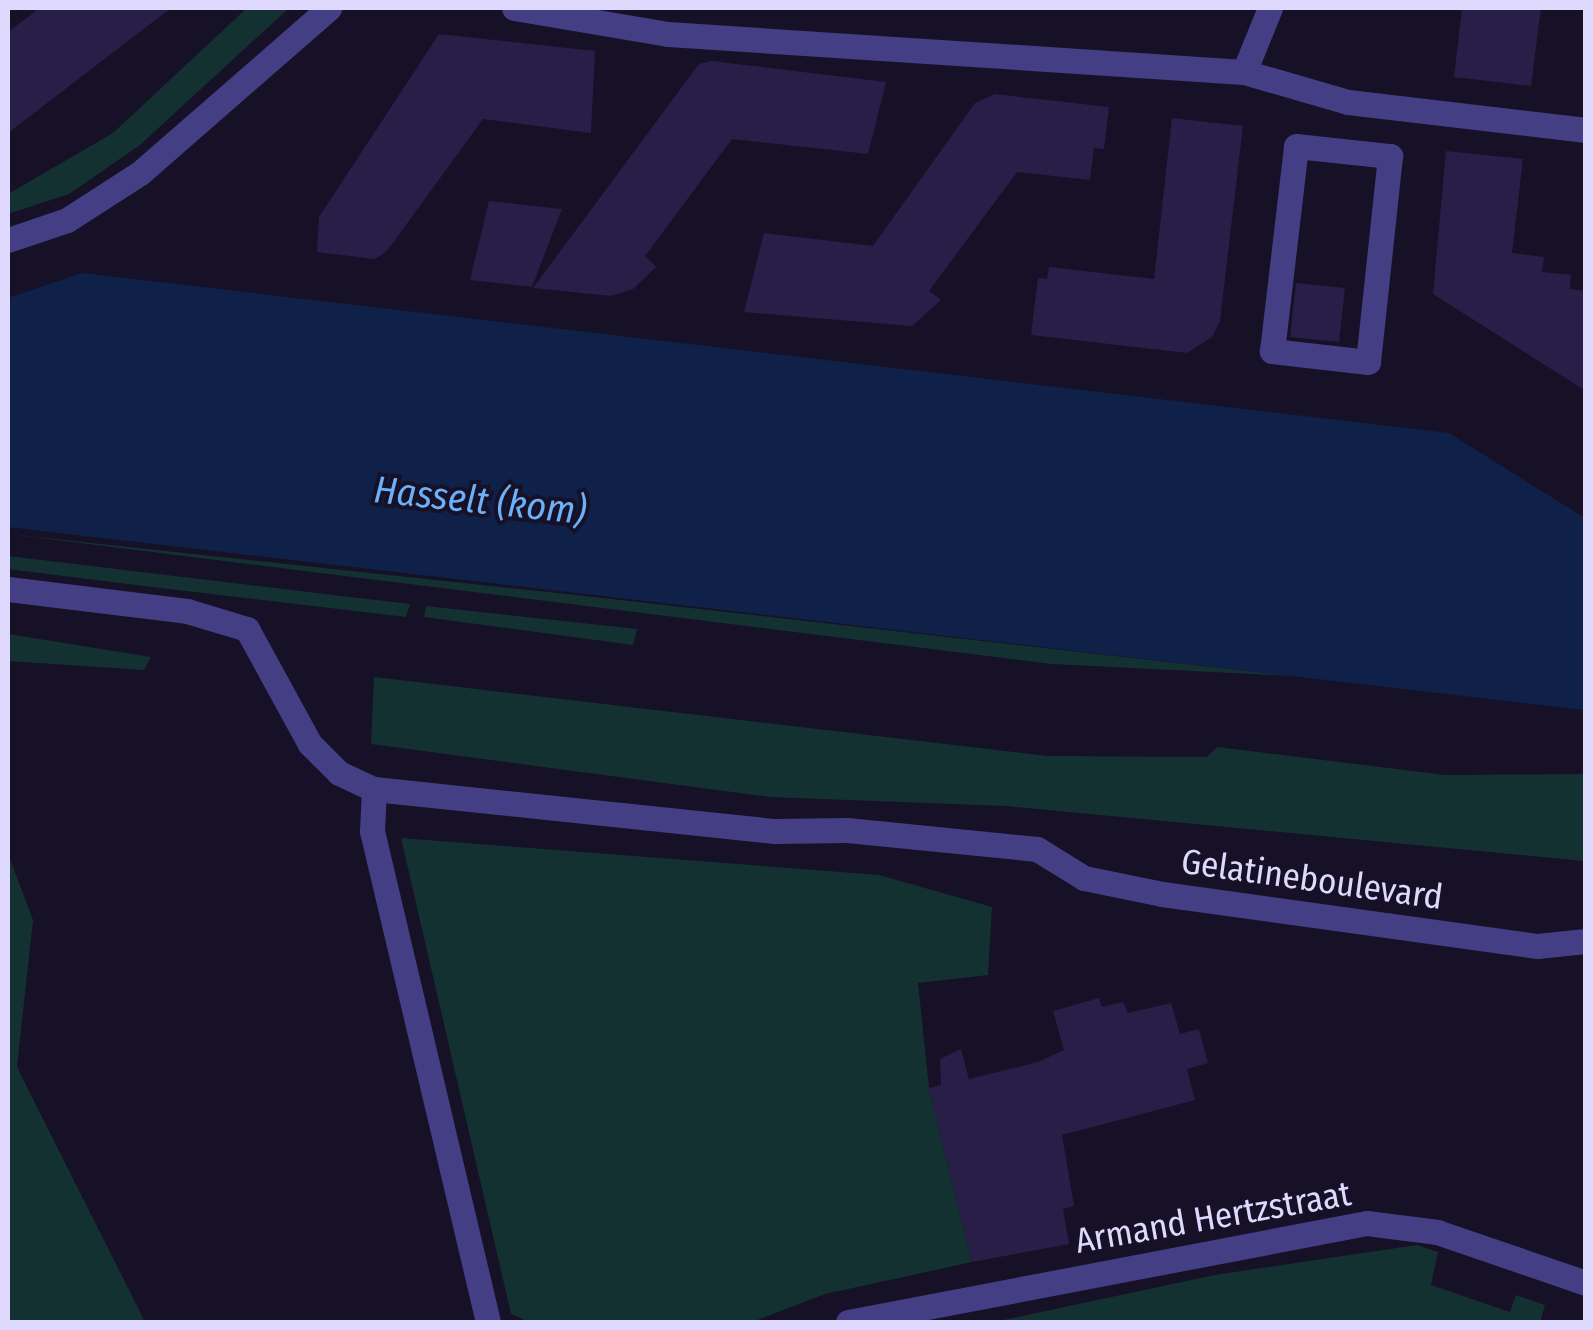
<!DOCTYPE html>
<style>
body{margin:0}
#map{position:relative;width:1593px;height:1330px;overflow:hidden;background:#161127;font-family:"Fira Sans Condensed",sans-serif}
div>[style]{position:absolute}
.green>*{inset:0;background:#143131}
.water>*{inset:0;background:#0f2149}
.building>*{inset:0;background:#281e48}
.minor>*{height:25px;margin:-12.5px;padding:0 12.5px;transform-origin:12.5px;border-radius:12.5px;background:#443e84}
span{translate:-50% -50%;white-space:nowrap;text-align:center;line-height:1.15;-webkit-text-stroke:8px #161127;paint-order:stroke}
.street-label{font-size:35px;color:#dfd9fe}
.water-label{font-size:38px;color:#6bb0f9;font-style:italic}
.frame{position:absolute;inset:0;border:10px solid #dfd9fe;pointer-events:none}
</style>
<div id="map">
<div class="green">
<div style="clip-path:polygon(247px 8px,289px 8px,140px 145px,69px 194px,8px 214px,8px 194px,113px 133px)"></div>
<div style="clip-path:polygon(8px 534px,576px 595px,1292px 676px,1052px 664px)"></div>
<div style="clip-path:polygon(8px 556px,325px 594px,410px 604px,406px 617px,144px 586px,8px 569px)"></div>
<div style="clip-path:polygon(426px 606px,637px 629px,633px 645px,424px 617px)"></div>
<div style="clip-path:polygon(8px 634px,151px 657px,144px 670px,8px 661px)"></div>
<div style="clip-path:polygon(374px 677px,1047px 756px,1207px 757px,1217px 747px,1445px 775px,1585px 774px,1585px 861px,1006px 806px,770px 797px,371px 744px)"></div>
<div style="clip-path:polygon(401px 838px,879px 875px,992px 907px,988px 975px,918px 983px,929px 1088px,972px 1262px,825px 1294px,752px 1322px,529px 1322px,511px 1314px)"></div>
<div style="clip-path:polygon(8px 854px,33px 920px,17px 1067px,145px 1322px,8px 1322px)"></div>
<div style="clip-path:polygon(1417px 1245px,1438px 1252px,1431px 1285px,1510px 1312px,1516px 1295px,1545px 1305px,1540px 1322px,994px 1322px,1215px 1275px)"></div>
</div>
<div class="water">
<div style="clip-path:polygon(82px 273px,1449px 433px,1585px 518px,1585px 710px,8px 527px,8px 298px)"></div>
</div>
<div class="building">
<div style="clip-path:polygon(40px 8px,171px 8px,8px 133px,8px 32px)"></div>
<div style="clip-path:polygon(1462px 8px,1541px 8px,1531px 86px,1454px 77px)"></div>
<div style="clip-path:polygon(439px 34px,595px 51px,591px 133px,483px 119px,387px 251px,375px 259px,317px 252px,319px 217px)"></div>
<div style="clip-path:polygon(712px 61px,886px 82px,868px 154px,732px 139px,645px 256px,656px 267px,633px 289px,611px 296px,533px 288px,699px 64px)"></div>
<div style="clip-path:polygon(995px 94px,1109px 107px,1104px 149px,1094px 148px,1090px 180px,1017px 172px,929px 291px,941px 300px,912px 326px,744px 312px,764px 233px,873px 246px,975px 103px)"></div>
<div style="clip-path:polygon(1172px 118px,1243px 126px,1220px 321px,1212px 337px,1187px 353px,1031px 335px,1038px 278px,1047px 279px,1049px 267px,1154px 279px)"></div>
<div style="clip-path:polygon(1446px 151px,1523px 159px,1512px 253px,1544px 257px,1542px 272px,1571px 275px,1570px 289px,1586px 291px,1586px 391px,1433px 294px)"></div>
<div style="clip-path:polygon(489px 201px,562px 209px,532px 287px,470px 280px)"></div>
<div style="clip-path:polygon(1296px 283px,1345px 288px,1339px 342px,1290px 337px)"></div>
<div style="clip-path:polygon(1099px 998px,1102px 1007px,1123px 1002px,1128px 1013px,1171px 1003px,1180px 1034px,1199px 1029px,1208px 1063px,1187px 1069px,1195px 1100px,1062px 1135px,1074px 1206px,1063px 1209px,1069px 1244px,972px 1262px,929px 1088px,941px 1085px,940px 1059px,961px 1049px,969px 1079px,1038px 1062px,1064px 1050px,1053px 1011px)"></div>
</div>
<div class="minor">
<div style="left:514px;top:8px;width:156px;rotate:9.6deg"></div>
<div style="left:668px;top:34px;width:577px;rotate:3.77deg"></div>
<div style="left:1244px;top:72px;width:108px;rotate:16.1deg"></div>
<div style="left:1348px;top:102px;width:240px;rotate:6.7deg"></div>
<div style="left:1244px;top:72px;width:69px;rotate:-67.9deg"></div>
<div style="left:1296px;top:146px;width:95px;rotate:6.1deg"></div>
<div style="left:1390px;top:156px;width:207px;rotate:96.1deg"></div>
<div style="left:1368px;top:362px;width:97px;rotate:-173.5deg"></div>
<div style="left:1272px;top:351px;width:206px;rotate:-83.3deg"></div>
<div style="left:8px;top:240px;width:62px;rotate:-18.7deg"></div>
<div style="left:67px;top:220px;width:87px;rotate:-32.8deg"></div>
<div style="left:140px;top:173px;width:251px;rotate:-41.1deg"></div>
<div style="left:8px;top:589px;width:180px;rotate:7deg"></div>
<div style="left:187px;top:611px;width:63px;rotate:16.7deg"></div>
<div style="left:247px;top:629px;width:131px;rotate:61.3deg"></div>
<div style="left:310px;top:744px;width:41px;rotate:45deg"></div>
<div style="left:339px;top:773px;width:38px;rotate:25deg"></div>
<div style="left:374px;top:789px;width:403px;rotate:6deg"></div>
<div style="left:775px;top:831px;width:72px;rotate:-0.8deg"></div>
<div style="left:847px;top:830px;width:191px;rotate:5.7deg"></div>
<div style="left:1037px;top:849px;width:55px;rotate:31.7deg"></div>
<div style="left:1084px;top:878px;width:80px;rotate:11.6deg"></div>
<div style="left:1162px;top:894px;width:379px;rotate:7.9deg"></div>
<div style="left:1537px;top:946px;width:49px;rotate:-5.8deg"></div>
<div style="left:374px;top:789px;width:42px;rotate:92.7deg"></div>
<div style="left:372px;top:831px;width:505px;rotate:76.71deg"></div>
<div style="left:848px;top:1322px;width:528px;rotate:-10.8deg"></div>
<div style="left:1367px;top:1223px;width:71px;rotate:7.3deg"></div>
<div style="left:1437px;top:1232px;width:157px;rotate:18.9deg"></div>
</div>
<div class="street-label">
<span style="left:1312px;top:879px;rotate:8deg">Gelatineboulevard</span>
<span style="left:1213px;top:1217px;rotate:-10deg">Armand Hertzstraat</span>
</div>
<div class="water-label">
<span style="left:480px;top:501px;rotate:6deg">Hasselt (kom)</span>
</div>
<div class="frame"></div>
</div>
